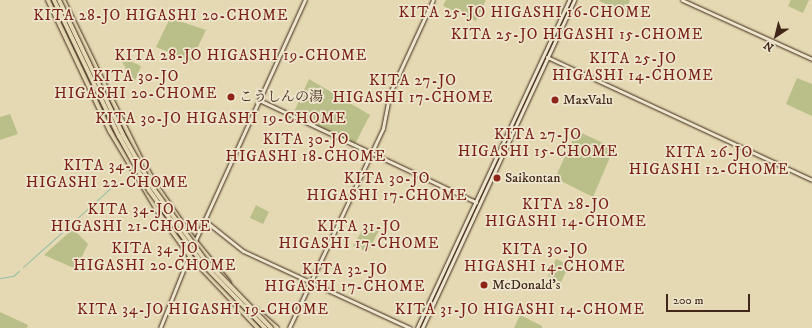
<!DOCTYPE html>
<meta charset="utf-8">
<style>
body{margin:0}
#map{position:relative;width:812px;height:328px;overflow:hidden;background:#e4d9b2;font-family:"IM FELL DW Pica","Noto Serif JP",serif}
div>[style]{position:absolute}
.green>*{inset:0;background:#babe88}
.stream>*{height:1px;margin:-0.5px;padding:0 0.5px;transform-origin:0.5px;border-radius:0.5px;background:#95baac}
.roads{filter:drop-shadow(0 0 1px #41261a) drop-shadow(0 0 1px #41261a)}
.secondary>*{height:3px;margin:-1.5px;padding:0 1.5px;transform-origin:1.5px;border-radius:1.5px;background:#ede6cd}
.highway>*{height:4px;margin:-2px;padding:0 2px;transform-origin:2px;border-radius:2px;background:#e4d9b2}
.bridges{filter:drop-shadow(0 0 1px #41261a) drop-shadow(0 0 1px #41261a)}
.highway-bridge>*{height:4px;margin:-2px;padding:0 2px;transform-origin:2px;border-radius:2px;background:#e4d9b2}
.dots>*{width:11px;height:11px;translate:-50% -50%;box-sizing:border-box;border:2px solid #ede6cd;border-radius:50%}
span{translate:-50% -50%;white-space:nowrap;text-align:center;line-height:1.15;-webkit-text-stroke:3.5px #ede6cd;paint-order:stroke}
.poi-label{font-size:14px;color:#41261a}
.left{translate:0 -50%;text-align:left}
.neighbourhood-label{font-size:15px;color:#7a1f14;letter-spacing:1px}
.north{position:absolute;left:756px;top:16px;width:40px;height:40px;-webkit-text-stroke:3px #ede6cd;paint-order:stroke;rotate:215deg;font-size:11px;font-weight:700;line-height:16px;text-align:center;color:#41261a}
.north::after{content:'';display:block;margin:auto;width:14px;height:18px;background:#41261a;clip-path:polygon(50% 0,100% 100%,50% 72%,0 100%)}
.scale{position:absolute;left:666px;top:294px;width:84px;height:18px;box-sizing:border-box;border:2px solid #41261a;border-top:0;padding-left:5px;font-size:12px;line-height:14px;white-space:nowrap;color:#41261a;-webkit-text-stroke:3px #ede6cd;paint-order:stroke}
</style>
<div id="map">
<div class="green">
<div style="clip-path:polygon(446px 0,486px 0,476px 21px,443px 6px)"></div>
<div style="clip-path:polygon(630px 0,625px 12px,599px 1px,600px 0)"></div>
<div style="clip-path:polygon(791px 0,809px 0,803px 13px,788px 6px)"></div>
<div style="clip-path:polygon(170px 18px,206px 30px,191px 61px,156px 47px)"></div>
<div style="clip-path:polygon(121px 57px,141px 66px,134px 83px,120px 58px)"></div>
<div style="clip-path:polygon(797px 78px,812px 84px,812px 116px,786px 104px)"></div>
<div style="clip-path:polygon(309px 79px,370px 115px,355px 144px,293px 114px)"></div>
<div style="clip-path:polygon(10px 114px,18px 134px,0 140px,0 117px)"></div>
<div style="clip-path:polygon(577px 131px,614px 148px,593px 197px,555px 178px)"></div>
<div style="clip-path:polygon(256px 205px,269px 212px,263px 224px,250px 218px)"></div>
<div style="clip-path:polygon(366px 224px,379px 230px,368px 252px,353px 246px)"></div>
<div style="clip-path:polygon(73px 229px,88px 244px,76px 269px,44px 255px)"></div>
<div style="clip-path:polygon(556px 259px,569px 265px,561px 282px,548px 276px)"></div>
<div style="clip-path:polygon(0 312px,28px 325px,27px 328px,0 328px)"></div>
<div style="clip-path:polygon(520px 315px,542px 326px,542px 328px,514px 328px)"></div>
</div>
<div class="stream">
<div style="left:74px;top:221px;width:55px;rotate:-42.1deg"></div>
<div style="left:23px;top:267px;width:63px;rotate:-41.8deg"></div>
<div style="left:0;top:278px;width:13px;rotate:-9deg"></div>
<div style="left:13px;top:276px;width:8px;rotate:-40deg"></div>
</div>
<div class="roads">
<div class="secondary">
<div style="left:682px;top:0;width:143px;rotate:24.4deg"></div>
<div style="left:547px;top:57px;width:292px;rotate:24.9deg"></div>
<div style="left:259px;top:100px;width:240px;rotate:25.2deg"></div>
<div style="left:204px;top:220px;width:50px;rotate:38.5deg"></div>
<div style="left:243px;top:251px;width:184px;rotate:24.8deg"></div>
<div style="left:160px;top:328px;width:94px;rotate:-68.1deg"></div>
<div style="left:195px;top:241px;width:265px;rotate:-65.5deg"></div>
<div style="left:289px;top:328px;width:221px;rotate:-64.8deg"></div>
<div style="left:383px;top:128px;width:36px;rotate:-79deg"></div>
<div style="left:390px;top:93px;width:102px;rotate:-65.2deg"></div>
<div style="left:417px;top:328px;width:362px;rotate:-65.1deg"></div>
<div style="left:422px;top:328px;width:362px;rotate:-65.1deg"></div>
</div>
<div class="highway">
<div style="left:48px;top:0;width:145px;rotate:64.7deg"></div>
<div style="left:110px;top:131px;width:96px;rotate:59.1deg"></div>
<div style="left:159px;top:213px;width:53px;rotate:54.2deg"></div>
<div style="left:190px;top:256px;width:99px;rotate:46.6deg"></div>
<div style="left:63px;top:0;width:171px;rotate:64deg"></div>
<div style="left:138px;top:154px;width:38px;rotate:60deg"></div>
<div style="left:157px;top:187px;width:60px;rotate:55.2deg"></div>
<div style="left:191px;top:236px;width:60px;rotate:51deg"></div>
<div style="left:255px;top:309px;width:29px;rotate:41deg"></div>
</div>
</div>
<div class="bridges">
<div class="highway-bridge">
<div style="left:54px;top:0;width:151px;rotate:64.5deg"></div>
<div style="left:119px;top:136px;width:62px;rotate:60.9deg"></div>
<div style="left:149px;top:190px;width:90px;rotate:54deg"></div>
<div style="left:202px;top:263px;width:91px;rotate:45.9deg"></div>
<div style="left:59px;top:0;width:149px;rotate:64.6deg"></div>
<div style="left:123px;top:135px;width:61px;rotate:60.5deg"></div>
<div style="left:153px;top:188px;width:89px;rotate:54.2deg"></div>
<div style="left:205px;top:260px;width:95px;rotate:45.9deg"></div>
</div>
</div>
<div class="dots">
<div style="left:231px;top:97px;background:#8f2418"></div>
<div style="left:555px;top:100px;background:#8f2418"></div>
<div style="left:497px;top:178px;background:#8f2418"></div>
<div style="left:484px;top:285px;background:#8f2418"></div>
</div>
<div class="poi-label">
<span class="left" style="left:239px;top:97px">こうしんの湯</span>
<span class="left" style="left:563px;top:100px">MaxValu</span>
<span class="left" style="left:505px;top:178px">Saikontan</span>
<span class="left" style="left:492px;top:285px">McDonald's</span>
</div>
<div class="neighbourhood-label">
<span style="left:525px;top:13px">KITA 25-JO HIGASHI 16-CHOME</span>
<span style="left:161px;top:16px">KITA 28-JO HIGASHI 20-CHOME</span>
<span style="left:577px;top:35px">KITA 25-JO HIGASHI 15-CHOME</span>
<span style="left:241px;top:56px">KITA 28-JO HIGASHI 19-CHOME</span>
<span style="left:633px;top:67px">KITA 25-JO<br>HIGASHI 14-CHOME</span>
<span style="left:136px;top:85px">KITA 30-JO<br>HIGASHI 20-CHOME</span>
<span style="left:413px;top:89px">KITA 27-JO<br>HIGASHI 17-CHOME</span>
<span style="left:221px;top:119px">KITA 30-JO HIGASHI 19-CHOME</span>
<span style="left:538px;top:143px">KITA 27-JO<br>HIGASHI 15-CHOME</span>
<span style="left:306px;top:148px">KITA 30-JO<br>HIGASHI 18-CHOME</span>
<span style="left:709px;top:161px">KITA 26-JO<br>HIGASHI 12-CHOME</span>
<span style="left:107px;top:174px">KITA 34-JO<br>HIGASHI 22-CHOME</span>
<span style="left:387px;top:187px">KITA 30-JO<br>HIGASHI 17-CHOME</span>
<span style="left:566px;top:213px">KITA 28-JO<br>HIGASHI 14-CHOME</span>
<span style="left:131px;top:218px">KITA 34-JO<br>HIGASHI 21-CHOME</span>
<span style="left:359px;top:235px">KITA 31-JO<br>HIGASHI 17-CHOME</span>
<span style="left:155px;top:257px">KITA 34-JO<br>HIGASHI 20-CHOME</span>
<span style="left:545px;top:258px">KITA 30-JO<br>HIGASHI 14-CHOME</span>
<span style="left:345px;top:278px">KITA 32-JO<br>HIGASHI 17-CHOME</span>
<span style="left:203px;top:310px">KITA 34-JO HIGASHI 19-CHOME</span>
<span style="left:520px;top:310px">KITA 31-JO HIGASHI 14-CHOME</span>
</div>
<div class="north">N</div>
<div class="scale">200 m</div>
</div>
